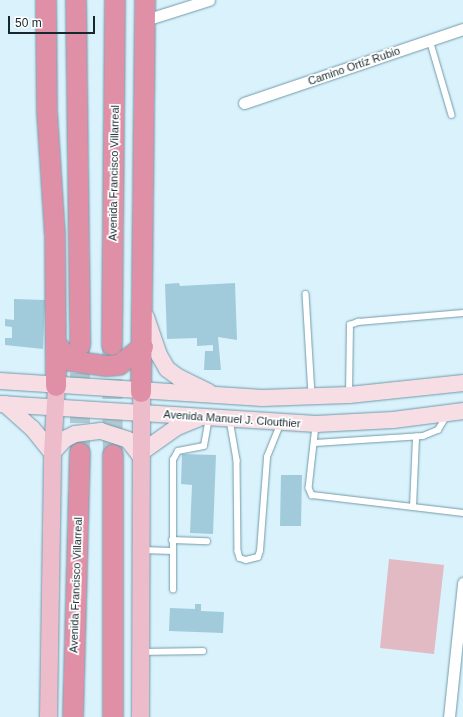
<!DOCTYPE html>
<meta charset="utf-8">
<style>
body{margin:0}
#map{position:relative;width:463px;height:717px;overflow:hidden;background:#d9f2fc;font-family:Helvetica,sans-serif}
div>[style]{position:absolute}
.green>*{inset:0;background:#e1bac3}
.building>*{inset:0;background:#a1cbdb}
.highway-tunnel>*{height:20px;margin-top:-10px;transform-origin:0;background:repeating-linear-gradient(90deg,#b2c9d3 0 20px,transparent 0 30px)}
.roads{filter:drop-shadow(0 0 1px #719aa9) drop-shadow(0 0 1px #719aa9)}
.lane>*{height:5.5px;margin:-2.75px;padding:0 2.75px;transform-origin:2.75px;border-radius:2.75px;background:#fff}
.street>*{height:11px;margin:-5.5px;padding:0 5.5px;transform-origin:5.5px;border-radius:5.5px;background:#fff}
.secondary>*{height:16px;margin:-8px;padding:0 8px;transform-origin:8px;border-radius:8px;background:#f6dee4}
.primary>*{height:17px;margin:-8.5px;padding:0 8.5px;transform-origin:8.5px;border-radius:8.5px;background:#ecbcca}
.highway>*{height:20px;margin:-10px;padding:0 10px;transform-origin:10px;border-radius:10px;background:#e090a6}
span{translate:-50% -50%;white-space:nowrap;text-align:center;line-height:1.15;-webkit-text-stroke:3.5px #fff;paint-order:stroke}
.street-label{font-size:11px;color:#16272d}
.scale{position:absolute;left:8px;top:16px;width:87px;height:18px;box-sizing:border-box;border:2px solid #16272d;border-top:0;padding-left:5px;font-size:12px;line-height:14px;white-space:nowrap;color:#16272d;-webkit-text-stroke:3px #fff;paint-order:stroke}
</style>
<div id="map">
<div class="green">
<div style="clip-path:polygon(389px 559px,444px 565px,434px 654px,380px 648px)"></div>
</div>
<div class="building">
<div style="clip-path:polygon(179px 283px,180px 286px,235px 283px,237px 340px,218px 337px,221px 370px,204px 370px,205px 351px,213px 351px,213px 345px,197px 346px,197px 338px,167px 339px,165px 284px)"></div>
<div style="clip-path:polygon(14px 299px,45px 300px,43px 349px,5px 345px,5px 338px,12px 338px,12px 327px,5px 326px,5px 319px,14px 320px)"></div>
<div style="clip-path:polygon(182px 454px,216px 455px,213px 534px,190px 533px,192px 485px,181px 484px)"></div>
<div style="clip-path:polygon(281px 475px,302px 475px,301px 526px,280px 526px)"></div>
<div style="clip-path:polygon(195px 604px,201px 604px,201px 611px,224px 612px,223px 633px,169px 631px,170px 608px,195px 609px)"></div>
</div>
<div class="highway-tunnel">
<div style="left:112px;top:349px;width:106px;rotate:89.5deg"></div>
<div style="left:80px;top:453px;width:108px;rotate:-90deg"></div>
</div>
<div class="roads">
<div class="lane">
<div style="left:430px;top:40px;width:78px;rotate:73.7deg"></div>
<div style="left:306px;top:294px;width:102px;rotate:86.6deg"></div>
<div style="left:349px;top:395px;width:70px;rotate:-89.2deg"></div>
<div style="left:350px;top:325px;width:9px;rotate:-21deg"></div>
<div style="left:358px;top:322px;width:105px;rotate:-4.9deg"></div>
<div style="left:230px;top:420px;width:41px;rotate:80.1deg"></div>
<div style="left:237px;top:460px;width:91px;rotate:89.4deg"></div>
<div style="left:238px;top:551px;width:7px;rotate:74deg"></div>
<div style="left:240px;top:558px;width:6px;rotate:18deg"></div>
<div style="left:246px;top:560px;width:12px;rotate:-14deg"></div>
<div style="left:258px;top:557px;width:6px;rotate:-72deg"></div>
<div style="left:260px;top:551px;width:94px;rotate:-85.7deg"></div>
<div style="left:267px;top:457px;width:37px;rotate:-68deg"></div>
<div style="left:316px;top:426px;width:62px;rotate:96.4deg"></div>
<div style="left:309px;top:488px;width:8px;rotate:67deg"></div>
<div style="left:312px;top:495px;width:152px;rotate:6.8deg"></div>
<div style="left:315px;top:443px;width:108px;rotate:-3.7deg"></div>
<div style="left:423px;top:436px;width:16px;rotate:-22deg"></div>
<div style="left:438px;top:430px;width:17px;rotate:-59deg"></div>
<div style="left:413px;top:507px;width:70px;rotate:-87.5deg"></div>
<div style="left:172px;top:540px;width:35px;rotate:2deg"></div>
<div style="left:142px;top:550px;width:30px;rotate:2deg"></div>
<div style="left:173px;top:590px;width:130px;rotate:-90deg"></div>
<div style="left:173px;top:460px;width:10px;rotate:-61deg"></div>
<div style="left:178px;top:451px;width:26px;rotate:-11deg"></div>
<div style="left:204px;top:446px;width:27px;rotate:-80deg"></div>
<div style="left:142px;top:652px;width:61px;rotate:-0.9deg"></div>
</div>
<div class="street">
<div style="left:145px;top:20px;width:67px;rotate:-17.4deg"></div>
<div style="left:244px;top:103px;width:231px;rotate:-18.7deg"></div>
<div style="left:449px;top:717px;width:135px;rotate:-84deg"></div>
</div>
<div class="secondary">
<div style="left:146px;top:317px;width:40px;rotate:71.1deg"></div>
<div style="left:159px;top:355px;width:16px;rotate:60deg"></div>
<div style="left:167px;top:369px;width:14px;rotate:36deg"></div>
<div style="left:178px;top:377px;width:34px;rotate:26deg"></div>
<div style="left:0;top:381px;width:263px;rotate:3.7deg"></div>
<div style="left:262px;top:398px;width:87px;rotate:-2deg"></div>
<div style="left:349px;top:395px;width:115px;rotate:-6deg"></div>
<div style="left:0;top:404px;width:317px;rotate:3.6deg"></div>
<div style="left:316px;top:424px;width:77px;rotate:-3deg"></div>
<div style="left:393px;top:420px;width:71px;rotate:-7.3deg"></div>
<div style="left:5px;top:404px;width:36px;rotate:42deg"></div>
<div style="left:32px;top:428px;width:32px;rotate:51deg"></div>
<div style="left:52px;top:453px;width:19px;rotate:-47deg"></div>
<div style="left:65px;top:439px;width:11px;rotate:-27deg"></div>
<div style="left:75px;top:434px;width:26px;rotate:-7deg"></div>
<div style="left:101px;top:431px;width:28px;rotate:18deg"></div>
<div style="left:128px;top:440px;width:18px;rotate:52deg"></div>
<div style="left:139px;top:454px;width:47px;rotate:-35.4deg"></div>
<div style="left:177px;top:427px;width:22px;rotate:-22deg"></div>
</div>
<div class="primary">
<div style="left:48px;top:717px;width:264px;rotate:-89.1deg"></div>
<div style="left:52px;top:453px;width:67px;rotate:-86.6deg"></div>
<div style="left:140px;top:717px;width:325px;rotate:-89.8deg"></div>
</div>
<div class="highway">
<div style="left:46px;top:0;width:112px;rotate:89.5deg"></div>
<div style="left:47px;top:112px;width:124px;rotate:86.3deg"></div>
<div style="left:55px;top:236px;width:150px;rotate:89.6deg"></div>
<div style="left:76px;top:0;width:345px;rotate:89.3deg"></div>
<div style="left:57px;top:345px;width:21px;rotate:49deg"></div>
<div style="left:71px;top:361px;width:36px;rotate:8deg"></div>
<div style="left:107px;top:366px;width:12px;rotate:-5deg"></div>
<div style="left:119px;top:365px;width:30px;rotate:-37deg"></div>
<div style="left:112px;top:345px;width:345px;rotate:-89.5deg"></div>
<div style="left:141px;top:392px;width:392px;rotate:-89.4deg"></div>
<div style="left:73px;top:717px;width:264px;rotate:-88.5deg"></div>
<div style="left:113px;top:717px;width:262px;rotate:-90deg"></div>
</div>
</div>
<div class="street-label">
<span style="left:354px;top:66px;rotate:-19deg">Camino Ortíz Rubio</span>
<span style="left:114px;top:173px;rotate:-89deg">Avenida Francisco Villarreal</span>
<span style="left:232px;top:419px;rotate:4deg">Avenida Manuel J. Clouthier</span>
<span style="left:76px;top:585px;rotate:-88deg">Avenida Francisco Villarreal</span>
</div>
<div class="scale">50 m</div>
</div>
